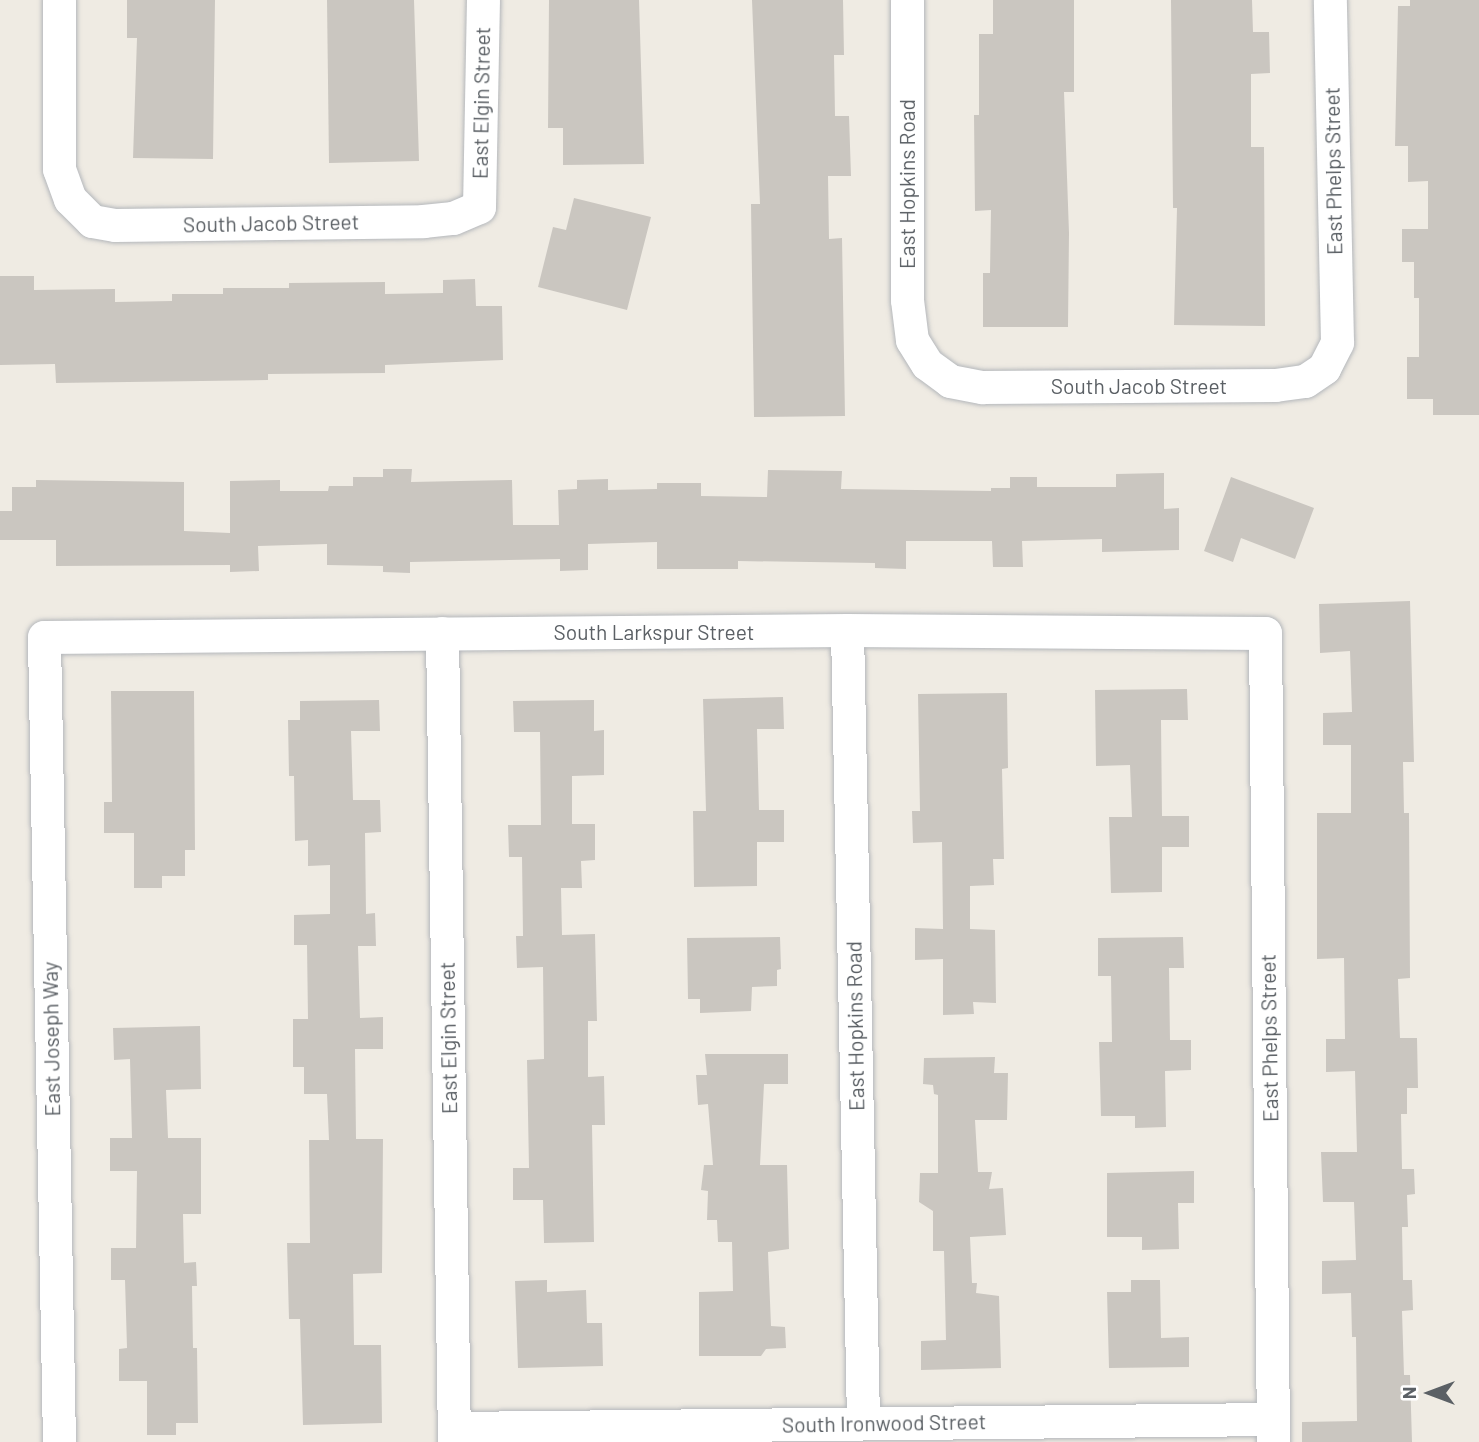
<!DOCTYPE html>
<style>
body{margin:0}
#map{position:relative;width:1479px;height:1442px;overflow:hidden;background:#efebe3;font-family:Barlow,sans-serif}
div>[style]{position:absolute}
.building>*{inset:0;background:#cac6c0}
.roads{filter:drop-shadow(0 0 2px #b4b7bb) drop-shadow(0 0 2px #b4b7bb)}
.street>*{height:33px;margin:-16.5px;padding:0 16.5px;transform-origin:16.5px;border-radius:16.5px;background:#fff}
span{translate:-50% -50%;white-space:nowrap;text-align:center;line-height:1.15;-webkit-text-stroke:6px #fff;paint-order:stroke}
.street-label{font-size:21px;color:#5b6065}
.north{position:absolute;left:1395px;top:1358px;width:70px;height:70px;-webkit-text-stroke:5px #fff;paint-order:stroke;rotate:270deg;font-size:19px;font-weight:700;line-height:28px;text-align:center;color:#5b6065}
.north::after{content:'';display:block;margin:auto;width:24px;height:32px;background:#5b6065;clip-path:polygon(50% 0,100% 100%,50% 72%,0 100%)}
</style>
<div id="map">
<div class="building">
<div style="clip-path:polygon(127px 0,215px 0,213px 159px,133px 158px,137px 38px,127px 38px)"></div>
<div style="clip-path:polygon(327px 0,414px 0,419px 161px,329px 163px)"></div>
<div style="clip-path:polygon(549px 0,639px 0,644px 164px,563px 165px,563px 128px,548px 128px)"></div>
<div style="clip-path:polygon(752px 0,843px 0,844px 55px,834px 55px,835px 116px,849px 116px,851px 176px,828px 176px,829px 239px,842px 238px,845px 416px,754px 417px,751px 204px,760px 204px)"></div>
<div style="clip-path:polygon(993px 0,1074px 0,1074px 92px,1064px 92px,1069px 233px,1068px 327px,983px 327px,983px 273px,990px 273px,991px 210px,975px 211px,974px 115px,979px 115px,979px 34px,993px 34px)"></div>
<div style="clip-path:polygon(1171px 0,1252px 0,1253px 32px,1269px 32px,1270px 73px,1251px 74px,1251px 147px,1264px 147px,1265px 326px,1174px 325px,1177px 208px,1173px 208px)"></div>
<div style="clip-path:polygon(1410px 0,1479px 0,1479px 415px,1433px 415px,1433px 399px,1407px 399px,1407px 357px,1419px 357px,1419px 298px,1414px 298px,1414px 262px,1402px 262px,1402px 229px,1428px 229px,1428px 181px,1408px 182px,1408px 146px,1395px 146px,1398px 6px,1410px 6px)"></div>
<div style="clip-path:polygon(574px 198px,651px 217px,627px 310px,538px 287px,553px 227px,566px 230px)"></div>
<div style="clip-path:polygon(0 276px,34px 276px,34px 290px,115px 289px,115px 302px,172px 301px,172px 294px,223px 294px,223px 288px,289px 288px,289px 283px,385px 282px,385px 294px,443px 293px,443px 280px,475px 279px,476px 306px,502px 306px,503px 360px,385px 365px,385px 373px,268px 374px,268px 380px,56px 383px,55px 364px,0 365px)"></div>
<div style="clip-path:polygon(383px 469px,412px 469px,411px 482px,512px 480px,513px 525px,559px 525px,558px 490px,577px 489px,577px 480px,608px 479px,608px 490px,657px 489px,657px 483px,701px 483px,701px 496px,767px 497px,768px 470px,842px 471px,841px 489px,991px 491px,991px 488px,1010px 488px,1010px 477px,1037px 477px,1037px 487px,1116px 487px,1116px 474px,1164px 473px,1164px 509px,1179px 508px,1179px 550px,1102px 552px,1102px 539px,1022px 541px,1023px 567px,993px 567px,992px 541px,906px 541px,906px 569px,875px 568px,875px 563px,738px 561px,738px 569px,657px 569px,657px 542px,588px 544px,588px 570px,560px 571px,560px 559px,410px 562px,410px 573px,383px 572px,383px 566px,327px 565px,327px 544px,258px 546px,259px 571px,230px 572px,230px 565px,56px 566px,56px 540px,0 540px,0 511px,12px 511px,12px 487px,36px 487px,36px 480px,184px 482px,184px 531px,230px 533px,230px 481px,280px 480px,280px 491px,328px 491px,329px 486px,353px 486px,353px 477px,383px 477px)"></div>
<div style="clip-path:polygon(1231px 477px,1314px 508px,1295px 559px,1241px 538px,1233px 562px,1204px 551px)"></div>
<div style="clip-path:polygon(1410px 601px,1414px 762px,1403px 762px,1404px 813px,1409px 813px,1410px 978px,1398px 979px,1400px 1038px,1417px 1038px,1418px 1088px,1407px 1088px,1407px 1114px,1401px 1114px,1402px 1169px,1414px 1169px,1415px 1194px,1407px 1195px,1408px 1227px,1402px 1227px,1403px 1280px,1412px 1280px,1413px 1310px,1402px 1311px,1404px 1375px,1410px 1375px,1412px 1442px,1302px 1442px,1302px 1422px,1357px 1421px,1356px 1337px,1352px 1337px,1351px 1293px,1322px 1294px,1322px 1261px,1356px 1260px,1354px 1202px,1323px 1202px,1321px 1152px,1357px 1152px,1355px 1071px,1326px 1072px,1326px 1039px,1345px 1039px,1344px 958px,1317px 959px,1317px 813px,1351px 813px,1351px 745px,1323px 745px,1323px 713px,1352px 712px,1350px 651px,1320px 653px,1319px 604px)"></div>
<div style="clip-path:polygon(1187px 689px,1188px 720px,1161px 720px,1162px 816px,1189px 816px,1189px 847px,1162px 847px,1162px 892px,1111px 893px,1109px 817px,1132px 817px,1130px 765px,1096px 766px,1095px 690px)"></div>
<div style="clip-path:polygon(111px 691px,194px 691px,195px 850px,185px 850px,185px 876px,162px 876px,162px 888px,134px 888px,134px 833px,104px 833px,104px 802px,112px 802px)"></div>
<div style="clip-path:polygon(1007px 693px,1008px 768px,1002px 769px,1004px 859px,993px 859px,994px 885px,970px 886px,970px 929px,995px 930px,996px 1003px,973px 1002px,974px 1014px,943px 1015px,943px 959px,915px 960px,915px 928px,943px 929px,942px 842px,913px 843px,912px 811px,920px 811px,918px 694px)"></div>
<div style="clip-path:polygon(783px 697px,784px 729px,757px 729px,759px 810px,784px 810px,784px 842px,757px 842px,757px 886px,694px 887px,693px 811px,706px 811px,703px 699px)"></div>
<div style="clip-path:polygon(379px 700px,380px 731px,351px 731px,353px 800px,380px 800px,381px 832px,365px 833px,366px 914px,375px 913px,376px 946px,358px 946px,360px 1018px,383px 1017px,383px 1049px,355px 1049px,356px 1139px,383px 1139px,382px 1273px,353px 1274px,354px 1345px,381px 1345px,382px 1423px,303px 1425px,300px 1319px,289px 1319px,287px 1243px,310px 1243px,309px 1140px,329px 1140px,327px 1094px,304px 1094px,304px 1067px,293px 1067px,293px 1019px,308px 1019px,307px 945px,294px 945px,294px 915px,330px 914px,330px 865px,308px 866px,308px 840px,295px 841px,294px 776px,289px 776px,288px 720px,300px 720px,300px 701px)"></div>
<div style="clip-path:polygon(594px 700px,594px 731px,604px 730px,604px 775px,572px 776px,572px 824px,595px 824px,595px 860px,581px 861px,582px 888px,561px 888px,562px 935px,595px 934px,597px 1021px,588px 1021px,588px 1077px,604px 1076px,605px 1125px,592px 1125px,594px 1242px,544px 1243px,543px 1200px,513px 1200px,513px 1168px,529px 1168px,527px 1060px,544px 1059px,543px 967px,517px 968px,516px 936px,523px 936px,522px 857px,509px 857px,508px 825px,541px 825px,540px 732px,514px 732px,513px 701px)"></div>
<div style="clip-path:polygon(780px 937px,781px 969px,777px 970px,777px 986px,752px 987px,751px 1011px,700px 1013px,700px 999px,688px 999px,687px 938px)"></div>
<div style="clip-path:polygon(1183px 937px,1184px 968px,1169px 968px,1170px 1040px,1191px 1040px,1191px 1070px,1165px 1071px,1166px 1127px,1135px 1128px,1135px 1116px,1101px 1116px,1099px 1042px,1112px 1042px,1111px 976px,1098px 976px,1098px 938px)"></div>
<div style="clip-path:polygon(200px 1026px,201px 1089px,166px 1090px,168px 1138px,201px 1138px,201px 1214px,183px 1214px,184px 1263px,196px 1262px,197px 1286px,192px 1286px,193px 1348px,197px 1348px,198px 1423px,176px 1423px,176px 1435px,147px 1435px,147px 1381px,119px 1381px,119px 1349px,127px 1348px,125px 1280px,111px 1280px,111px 1248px,136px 1248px,137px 1171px,110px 1171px,110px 1138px,132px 1138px,130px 1059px,114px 1060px,113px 1028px)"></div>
<div style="clip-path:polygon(705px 1054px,788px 1054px,788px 1084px,764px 1084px,760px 1165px,787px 1165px,789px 1249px,768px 1252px,771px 1326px,785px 1327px,786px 1348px,766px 1349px,761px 1356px,699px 1356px,699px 1292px,733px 1291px,732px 1242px,718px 1242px,717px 1220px,707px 1220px,708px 1191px,701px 1190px,704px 1165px,713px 1165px,708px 1104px,698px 1105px,696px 1075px,707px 1075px)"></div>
<div style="clip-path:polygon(995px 1057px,994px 1073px,1008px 1073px,1007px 1120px,975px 1120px,978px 1172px,992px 1172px,989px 1189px,1003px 1188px,1006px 1235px,970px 1237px,972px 1283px,977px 1283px,976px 1293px,999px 1296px,1001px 1368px,921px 1370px,921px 1341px,946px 1340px,944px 1251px,933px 1251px,933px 1211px,919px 1202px,920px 1173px,938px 1173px,938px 1095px,934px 1094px,933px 1085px,923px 1084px,924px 1058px)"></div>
<div style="clip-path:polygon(1194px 1171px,1194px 1203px,1178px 1203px,1179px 1249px,1142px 1250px,1142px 1237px,1107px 1237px,1107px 1173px)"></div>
<div style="clip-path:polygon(547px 1280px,547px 1292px,586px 1290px,587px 1323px,602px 1323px,603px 1366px,518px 1368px,515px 1281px)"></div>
<div style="clip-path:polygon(1131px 1280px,1160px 1280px,1161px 1338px,1189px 1337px,1189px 1367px,1109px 1368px,1107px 1292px,1131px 1292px)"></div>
</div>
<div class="roads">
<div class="street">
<div style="left:59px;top:0;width:169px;rotate:90deg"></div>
<div style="left:59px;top:169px;width:32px;rotate:70deg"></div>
<div style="left:70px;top:199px;width:31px;rotate:45deg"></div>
<div style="left:92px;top:221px;width:23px;rotate:10deg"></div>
<div style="left:115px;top:225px;width:308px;rotate:-0.7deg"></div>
<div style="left:423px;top:221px;width:30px;rotate:-6deg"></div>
<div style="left:453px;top:218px;width:28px;rotate:-23deg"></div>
<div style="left:479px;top:207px;width:207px;rotate:-88.9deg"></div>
<div style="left:907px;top:0;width:300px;rotate:90deg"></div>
<div style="left:907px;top:300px;width:40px;rotate:82.9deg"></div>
<div style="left:912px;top:340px;width:28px;rotate:58deg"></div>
<div style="left:927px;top:364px;width:29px;rotate:36deg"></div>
<div style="left:950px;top:381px;width:33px;rotate:11deg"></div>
<div style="left:982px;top:387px;width:293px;rotate:-0.4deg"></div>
<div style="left:1275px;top:385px;width:30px;rotate:-8deg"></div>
<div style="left:1305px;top:381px;width:23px;rotate:-34deg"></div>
<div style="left:1324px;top:368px;width:29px;rotate:-63deg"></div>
<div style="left:1337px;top:342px;width:342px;rotate:-91.2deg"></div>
<div style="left:847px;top:630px;width:793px;rotate:88.84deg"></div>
<div style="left:442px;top:633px;width:809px;rotate:89.15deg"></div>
<div style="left:454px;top:1428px;width:818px;rotate:-0.63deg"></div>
<div style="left:59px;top:1442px;width:805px;rotate:-91.07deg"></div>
<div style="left:44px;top:637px;width:803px;rotate:-0.5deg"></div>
<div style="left:847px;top:630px;width:418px;rotate:0.4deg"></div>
<div style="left:1265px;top:633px;width:809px;rotate:89.43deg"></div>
</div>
</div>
<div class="street-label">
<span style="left:481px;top:103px;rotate:-89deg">East Elgin Street</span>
<span style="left:1333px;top:171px;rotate:-91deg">East Phelps Street</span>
<span style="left:907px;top:184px;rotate:-90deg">East Hopkins Road</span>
<span style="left:271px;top:223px;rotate:-1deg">South Jacob Street</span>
<span style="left:1139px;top:386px">South Jacob Street</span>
<span style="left:654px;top:632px">South Larkspur Street</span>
<span style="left:855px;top:1026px;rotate:-91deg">East Hopkins Road</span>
<span style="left:448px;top:1038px;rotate:-91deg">East Elgin Street</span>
<span style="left:1269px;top:1038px;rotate:-91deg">East Phelps Street</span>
<span style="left:51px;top:1039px;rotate:-91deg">East Joseph Way</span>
<span style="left:884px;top:1423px;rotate:-1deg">South Ironwood Street</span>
</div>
<div class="north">N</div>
</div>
